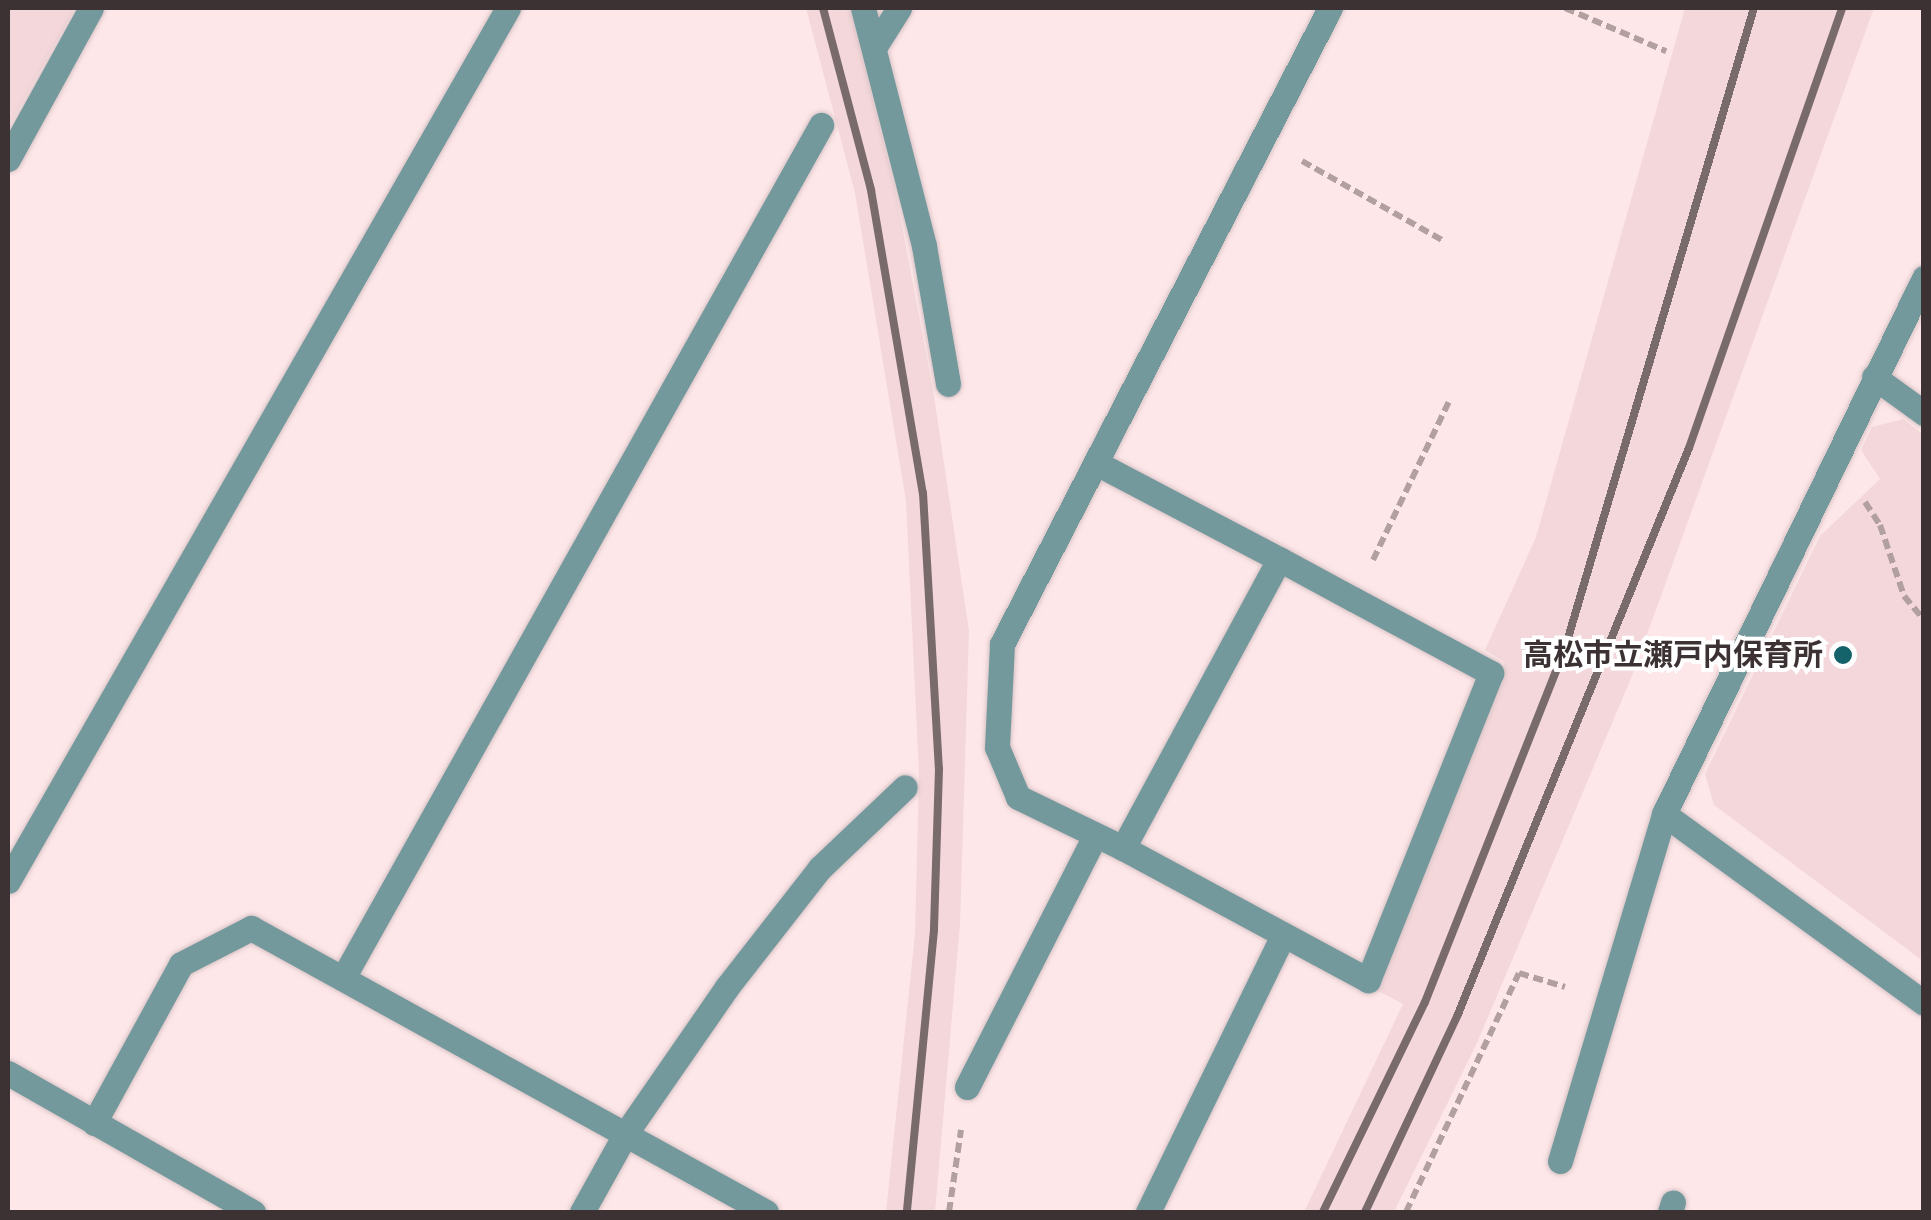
<!DOCTYPE html>
<meta charset="utf-8">
<style>
body{margin:0}
#map{position:relative;width:1931px;height:1220px;overflow:hidden;background:#fee7e9;font-family:Poppins,"Noto Sans JP",sans-serif}
div>[style]{position:absolute}
.built>*{inset:0;background:#f4d7da}
.path>*{height:6px;margin-top:-3px;transform-origin:0;background:repeating-linear-gradient(90deg,#b2a0a1 0 10px,transparent 0 15px)}
.roads{filter:drop-shadow(0 0 2px #d7c3c5) drop-shadow(0 0 2px #d7c3c5)}
.minor>*{height:25px;margin:-12.5px;padding:0 12.5px;transform-origin:12.5px;border-radius:12.5px;background:#74999d}
.rail>*{height:8px;margin:-4px;padding:0 4px;transform-origin:4px;border-radius:4px;background:#796a6c}
.dots>*{width:28px;height:28px;translate:-50% -50%;box-sizing:border-box;border:5px solid #fff;border-radius:50%}
span{translate:-50% -50%;white-space:nowrap;text-align:center;line-height:1.15;-webkit-text-stroke:8px #fff;paint-order:stroke}
.poi-label{font-size:30px;color:#3d3233;font-weight:700}
.right{translate:-100% -50%;text-align:right}
.frame{position:absolute;inset:0;border:10px solid #3d3233;pointer-events:none}
</style>
<div id="map">
<div class="built">
<div style="clip-path:polygon(8px 8px,75px 8px,8px 128px)"></div>
<div style="clip-path:polygon(806px 8px,850px 8px,853px 17px,895px 189px,934px 396px,969px 631px,960px 924px,935px 1212px,886px 1212px,915px 934px,919px 774px,906px 501px,855px 193px)"></div>
<div style="clip-path:polygon(1685px 8px,1874px 8px,1632px 676px,1477px 1043px,1394px 1212px,1304px 1212px,1403px 1004px,1376px 990px,1505px 662px,1485px 650px,1536px 537px)"></div>
<div style="clip-path:polygon(1903px 419px,1924px 435px,1923px 961px,1714px 805px,1705px 774px,1820px 536px,1880px 479px,1861px 450px,1872px 427px)"></div>
</div>
<div class="path">
<div style="left:1565px;top:8px;width:110px;rotate:23.1deg"></div>
<div style="left:1302px;top:161px;width:163px;rotate:29.4deg"></div>
<div style="left:1865px;top:502px;width:27px;rotate:57deg"></div>
<div style="left:1880px;top:525px;width:75px;rotate:71.3deg"></div>
<div style="left:1904px;top:596px;width:31px;rotate:50deg"></div>
<div style="left:1373px;top:560px;width:178px;rotate:-64.4deg"></div>
<div style="left:949px;top:1212px;width:83px;rotate:-81.7deg"></div>
<div style="left:1406px;top:1212px;width:264px;rotate:-64.7deg"></div>
<div style="left:1519px;top:973px;width:48px;rotate:16.9deg"></div>
</div>
<div class="roads">
<div class="minor">
<div style="left:863px;top:8px;width:246px;rotate:75.6deg"></div>
<div style="left:924px;top:246px;width:140px;rotate:80.1deg"></div>
<div style="left:875px;top:46px;width:45px;rotate:-57.7deg"></div>
<div style="left:8px;top:159px;width:172px;rotate:-61.2deg"></div>
<div style="left:1874px;top:377px;width:62px;rotate:35.8deg"></div>
<div style="left:1096px;top:463px;width:207px;rotate:27.7deg"></div>
<div style="left:1279px;top:559px;width:84px;rotate:28.4deg"></div>
<div style="left:1353px;top:599px;width:157px;rotate:28.2deg"></div>
<div style="left:1491px;top:673px;width:331px;rotate:111.8deg"></div>
<div style="left:1368px;top:980px;width:278px;rotate:-151.7deg"></div>
<div style="left:1123px;top:848px;width:328px;rotate:-61.6deg"></div>
<div style="left:1664px;top:814px;width:321px;rotate:36deg"></div>
<div style="left:1123px;top:848px;width:117px;rotate:-154.1deg"></div>
<div style="left:1018px;top:797px;width:54px;rotate:-112.8deg"></div>
<div style="left:997px;top:747px;width:103px;rotate:-87.2deg"></div>
<div style="left:1002px;top:644px;width:716px;rotate:-62.72deg"></div>
<div style="left:8px;top:881px;width:1006px;rotate:-60.2deg"></div>
<div style="left:343px;top:978px;width:978px;rotate:-60.73deg"></div>
<div style="left:8px;top:1073px;width:282px;rotate:29.6deg"></div>
<div style="left:967px;top:1087px;width:280px;rotate:-63deg"></div>
<div style="left:94px;top:1123px;width:181px;rotate:-61.3deg"></div>
<div style="left:181px;top:964px;width:79px;rotate:-27.2deg"></div>
<div style="left:251px;top:928px;width:588px;rotate:28.87deg"></div>
<div style="left:1560px;top:1161px;width:362px;rotate:-73.3deg"></div>
<div style="left:1664px;top:814px;width:596px;rotate:-64.12deg"></div>
<div style="left:582px;top:1212px;width:90px;rotate:-60.9deg"></div>
<div style="left:626px;top:1133px;width:178px;rotate:-55.3deg"></div>
<div style="left:727px;top:987px;width:151px;rotate:-52deg"></div>
<div style="left:820px;top:868px;width:117px;rotate:-43.6deg"></div>
<div style="left:1148px;top:1212px;width:308px;rotate:-64deg"></div>
<div style="left:1670px;top:1212px;width:10px;rotate:-73deg"></div>
</div>
</div>
<div class="rail">
<div style="left:823px;top:8px;width:188px;rotate:75.2deg"></div>
<div style="left:871px;top:190px;width:307px;rotate:80.3deg"></div>
<div style="left:923px;top:493px;width:276px;rotate:86.7deg"></div>
<div style="left:939px;top:769px;width:161px;rotate:91.8deg"></div>
<div style="left:934px;top:930px;width:283px;rotate:95.5deg"></div>
<div style="left:1323px;top:1212px;width:233px;rotate:-64.1deg"></div>
<div style="left:1425px;top:1002px;width:384px;rotate:-68.4deg"></div>
<div style="left:1566px;top:645px;width:664px;rotate:-73.56deg"></div>
<div style="left:1365px;top:1212px;width:219px;rotate:-64.8deg"></div>
<div style="left:1458px;top:1014px;width:611px;rotate:-67.8deg"></div>
<div style="left:1689px;top:448px;width:466px;rotate:-70.8deg"></div>
</div>
<div class="dots">
<div style="left:1843px;top:655px;background:#14636a"></div>
</div>
<div class="poi-label">
<span class="right" style="left:1823px;top:655px">高松市立瀬戸内保育所</span>
</div>
<div class="frame"></div>
</div>
